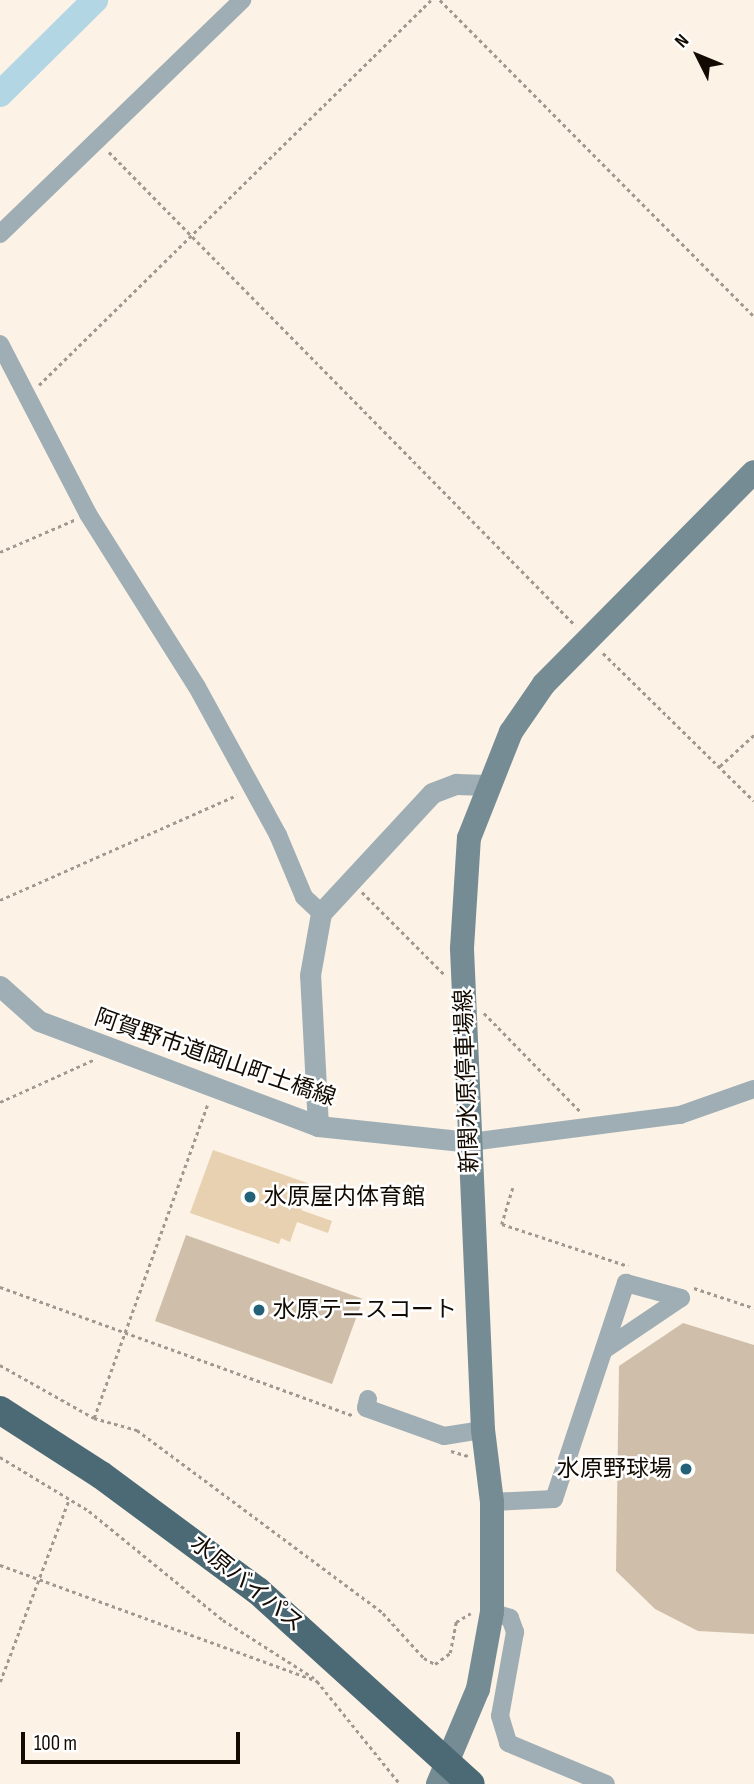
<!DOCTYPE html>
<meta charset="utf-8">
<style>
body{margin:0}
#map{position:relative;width:754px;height:1784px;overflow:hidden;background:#fcf2e6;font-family:"Sofia Sans Condensed","Noto Sans JP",sans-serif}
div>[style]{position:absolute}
.green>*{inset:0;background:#cfbfaa}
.river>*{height:26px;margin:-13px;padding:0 13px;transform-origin:13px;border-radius:13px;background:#b3d6e4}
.building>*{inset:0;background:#e8d1b1}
.path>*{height:2.5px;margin-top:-1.25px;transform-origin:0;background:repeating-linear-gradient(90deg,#a2988d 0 3.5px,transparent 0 7px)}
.minor>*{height:18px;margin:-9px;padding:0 9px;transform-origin:9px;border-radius:9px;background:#9faeb4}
.tertiary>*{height:21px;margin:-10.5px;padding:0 10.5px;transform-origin:10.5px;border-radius:10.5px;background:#9faeb4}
.secondary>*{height:24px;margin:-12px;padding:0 12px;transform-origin:12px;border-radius:12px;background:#768c95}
.trunk>*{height:28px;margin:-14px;padding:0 14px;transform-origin:14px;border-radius:14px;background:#4c6a75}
.dots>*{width:19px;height:19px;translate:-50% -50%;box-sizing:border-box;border:4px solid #fff;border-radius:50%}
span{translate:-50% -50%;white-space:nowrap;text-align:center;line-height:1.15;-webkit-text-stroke:5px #fff;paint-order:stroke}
.street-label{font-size:23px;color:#130b02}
.poi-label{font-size:23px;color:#130b02}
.left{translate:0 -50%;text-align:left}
.right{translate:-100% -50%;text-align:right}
.north{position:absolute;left:663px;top:21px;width:70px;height:70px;-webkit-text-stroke:5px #fff;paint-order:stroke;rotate:313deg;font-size:19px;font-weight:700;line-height:28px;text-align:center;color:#130b02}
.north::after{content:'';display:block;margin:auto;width:24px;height:32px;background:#130b02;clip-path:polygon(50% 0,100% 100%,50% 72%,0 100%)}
.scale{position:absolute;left:21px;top:1732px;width:219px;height:32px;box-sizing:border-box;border:4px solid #130b02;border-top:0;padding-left:9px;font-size:21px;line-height:24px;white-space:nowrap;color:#130b02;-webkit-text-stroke:5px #fff;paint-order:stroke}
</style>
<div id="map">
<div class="green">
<div style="clip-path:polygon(186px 1235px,363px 1299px,332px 1384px,155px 1321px)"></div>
<div style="clip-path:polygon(683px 1323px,754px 1345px,754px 1634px,698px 1631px,655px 1609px,616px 1571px,619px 1366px)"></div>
</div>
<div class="river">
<div style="left:0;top:94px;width:134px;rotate:-44.7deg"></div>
</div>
<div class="building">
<div style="clip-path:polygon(213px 1150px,310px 1184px,301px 1210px,332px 1221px,328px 1233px,297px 1222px,290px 1242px,281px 1238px,279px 1244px,190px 1213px)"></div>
</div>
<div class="path">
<div style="left:440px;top:0;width:445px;rotate:45.2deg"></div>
<div style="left:109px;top:152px;width:665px;rotate:45.43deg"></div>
<div style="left:39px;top:385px;width:549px;rotate:-44.48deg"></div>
<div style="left:0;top:552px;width:81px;rotate:-23.4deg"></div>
<div style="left:603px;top:653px;width:211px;rotate:44.4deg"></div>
<div style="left:720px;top:766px;width:46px;rotate:-42.4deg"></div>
<div style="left:362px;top:892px;width:116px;rotate:45deg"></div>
<div style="left:0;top:900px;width:259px;rotate:-23.9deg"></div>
<div style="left:484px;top:1013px;width:140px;rotate:45.6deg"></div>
<div style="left:0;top:1102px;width:102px;rotate:-24.3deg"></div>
<div style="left:513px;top:1188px;width:38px;rotate:107deg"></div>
<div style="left:502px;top:1224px;width:133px;rotate:18.4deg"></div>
<div style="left:0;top:1287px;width:375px;rotate:20deg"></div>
<div style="left:694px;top:1288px;width:63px;rotate:18.4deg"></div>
<div style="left:0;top:1365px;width:108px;rotate:29.4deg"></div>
<div style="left:94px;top:1418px;width:45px;rotate:15.6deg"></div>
<div style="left:137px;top:1430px;width:307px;rotate:36.6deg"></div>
<div style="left:383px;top:1613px;width:61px;rotate:47.7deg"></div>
<div style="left:424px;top:1658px;width:13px;rotate:29deg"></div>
<div style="left:435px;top:1664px;width:19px;rotate:-36deg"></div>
<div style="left:450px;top:1653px;width:32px;rotate:-79deg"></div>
<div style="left:456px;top:1622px;width:17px;rotate:-31deg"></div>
<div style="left:94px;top:1418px;width:335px;rotate:-70.1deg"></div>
<div style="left:451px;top:1451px;width:18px;rotate:16deg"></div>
<div style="left:0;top:1457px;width:104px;rotate:31.2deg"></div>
<div style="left:89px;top:1511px;width:173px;rotate:39.1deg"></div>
<div style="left:223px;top:1620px;width:108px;rotate:32.5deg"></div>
<div style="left:0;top:1565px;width:338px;rotate:20.1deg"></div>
<div style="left:317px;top:1681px;width:132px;rotate:51.1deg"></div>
<div style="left:0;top:1682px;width:196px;rotate:-69.3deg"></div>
</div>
<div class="minor">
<div style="left:0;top:234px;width:337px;rotate:-44deg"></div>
<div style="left:0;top:344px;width:191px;rotate:62.6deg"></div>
<div style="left:88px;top:514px;width:204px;rotate:57.8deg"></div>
<div style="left:197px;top:687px;width:169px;rotate:61.3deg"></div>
<div style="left:278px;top:835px;width:67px;rotate:67.2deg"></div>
<div style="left:304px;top:897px;width:23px;rotate:43deg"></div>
<div style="left:471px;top:1142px;width:211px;rotate:-7.4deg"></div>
<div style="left:680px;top:1115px;width:78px;rotate:-19.4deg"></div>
<div style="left:368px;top:1399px;width:9px;rotate:103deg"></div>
<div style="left:366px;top:1408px;width:83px;rotate:19.7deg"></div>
<div style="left:444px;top:1436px;width:39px;rotate:-9deg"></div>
<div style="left:492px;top:1502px;width:62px;rotate:-2.8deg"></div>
<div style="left:554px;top:1499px;width:228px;rotate:-71.6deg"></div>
<div style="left:626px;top:1283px;width:57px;rotate:15.3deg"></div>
<div style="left:681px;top:1298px;width:93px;rotate:146deg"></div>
<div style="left:492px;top:1612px;width:19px;rotate:18deg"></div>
<div style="left:510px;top:1618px;width:15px;rotate:70deg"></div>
<div style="left:515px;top:1632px;width:85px;rotate:100.1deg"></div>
<div style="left:500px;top:1716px;width:28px;rotate:73deg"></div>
<div style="left:508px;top:1743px;width:106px;rotate:22.7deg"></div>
</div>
<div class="tertiary">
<div style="left:0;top:986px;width:52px;rotate:41.9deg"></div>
<div style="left:39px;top:1021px;width:298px;rotate:20.6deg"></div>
<div style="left:318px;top:1126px;width:154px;rotate:6deg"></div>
<div style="left:318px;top:1126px;width:151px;rotate:-93deg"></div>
<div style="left:310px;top:975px;width:63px;rotate:-79.9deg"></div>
<div style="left:321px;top:913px;width:163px;rotate:-47.2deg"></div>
<div style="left:432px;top:793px;width:26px;rotate:-21deg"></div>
<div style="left:456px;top:784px;width:31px;rotate:2deg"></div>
</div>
<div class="secondary">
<div style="left:438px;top:1784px;width:103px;rotate:-67.2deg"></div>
<div style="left:478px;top:1689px;width:78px;rotate:-79.7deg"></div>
<div style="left:492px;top:1612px;width:110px;rotate:-90deg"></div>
<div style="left:492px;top:1502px;width:73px;rotate:-97.1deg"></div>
<div style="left:483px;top:1430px;width:482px;rotate:-92.5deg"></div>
<div style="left:462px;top:948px;width:110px;rotate:-86.4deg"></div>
<div style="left:469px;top:838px;width:114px;rotate:-68.4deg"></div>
<div style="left:511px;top:732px;width:58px;rotate:-55.5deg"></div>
<div style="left:544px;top:684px;width:298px;rotate:-45.3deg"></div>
</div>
<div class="trunk">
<div style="left:0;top:1410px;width:120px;rotate:32.8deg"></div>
<div style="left:101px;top:1475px;width:195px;rotate:36.5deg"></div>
<div style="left:258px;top:1591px;width:287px;rotate:42.2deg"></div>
</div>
<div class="dots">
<div style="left:250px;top:1197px;background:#226177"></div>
<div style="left:259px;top:1310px;background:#226177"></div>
<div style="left:686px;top:1469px;background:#226177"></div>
</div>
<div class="street-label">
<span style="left:215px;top:1058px;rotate:19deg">阿賀野市道岡山町土橋線</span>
<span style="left:467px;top:1081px;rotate:-92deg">新関水原停車場線</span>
<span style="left:247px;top:1584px;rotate:39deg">水原バイパス</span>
</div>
<div class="poi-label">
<span class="left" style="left:264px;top:1197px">水原屋内体育館</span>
<span class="left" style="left:273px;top:1310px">水原テニスコート</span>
<span class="right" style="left:672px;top:1469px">水原野球場</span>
</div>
<div class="north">N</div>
<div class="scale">100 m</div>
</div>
